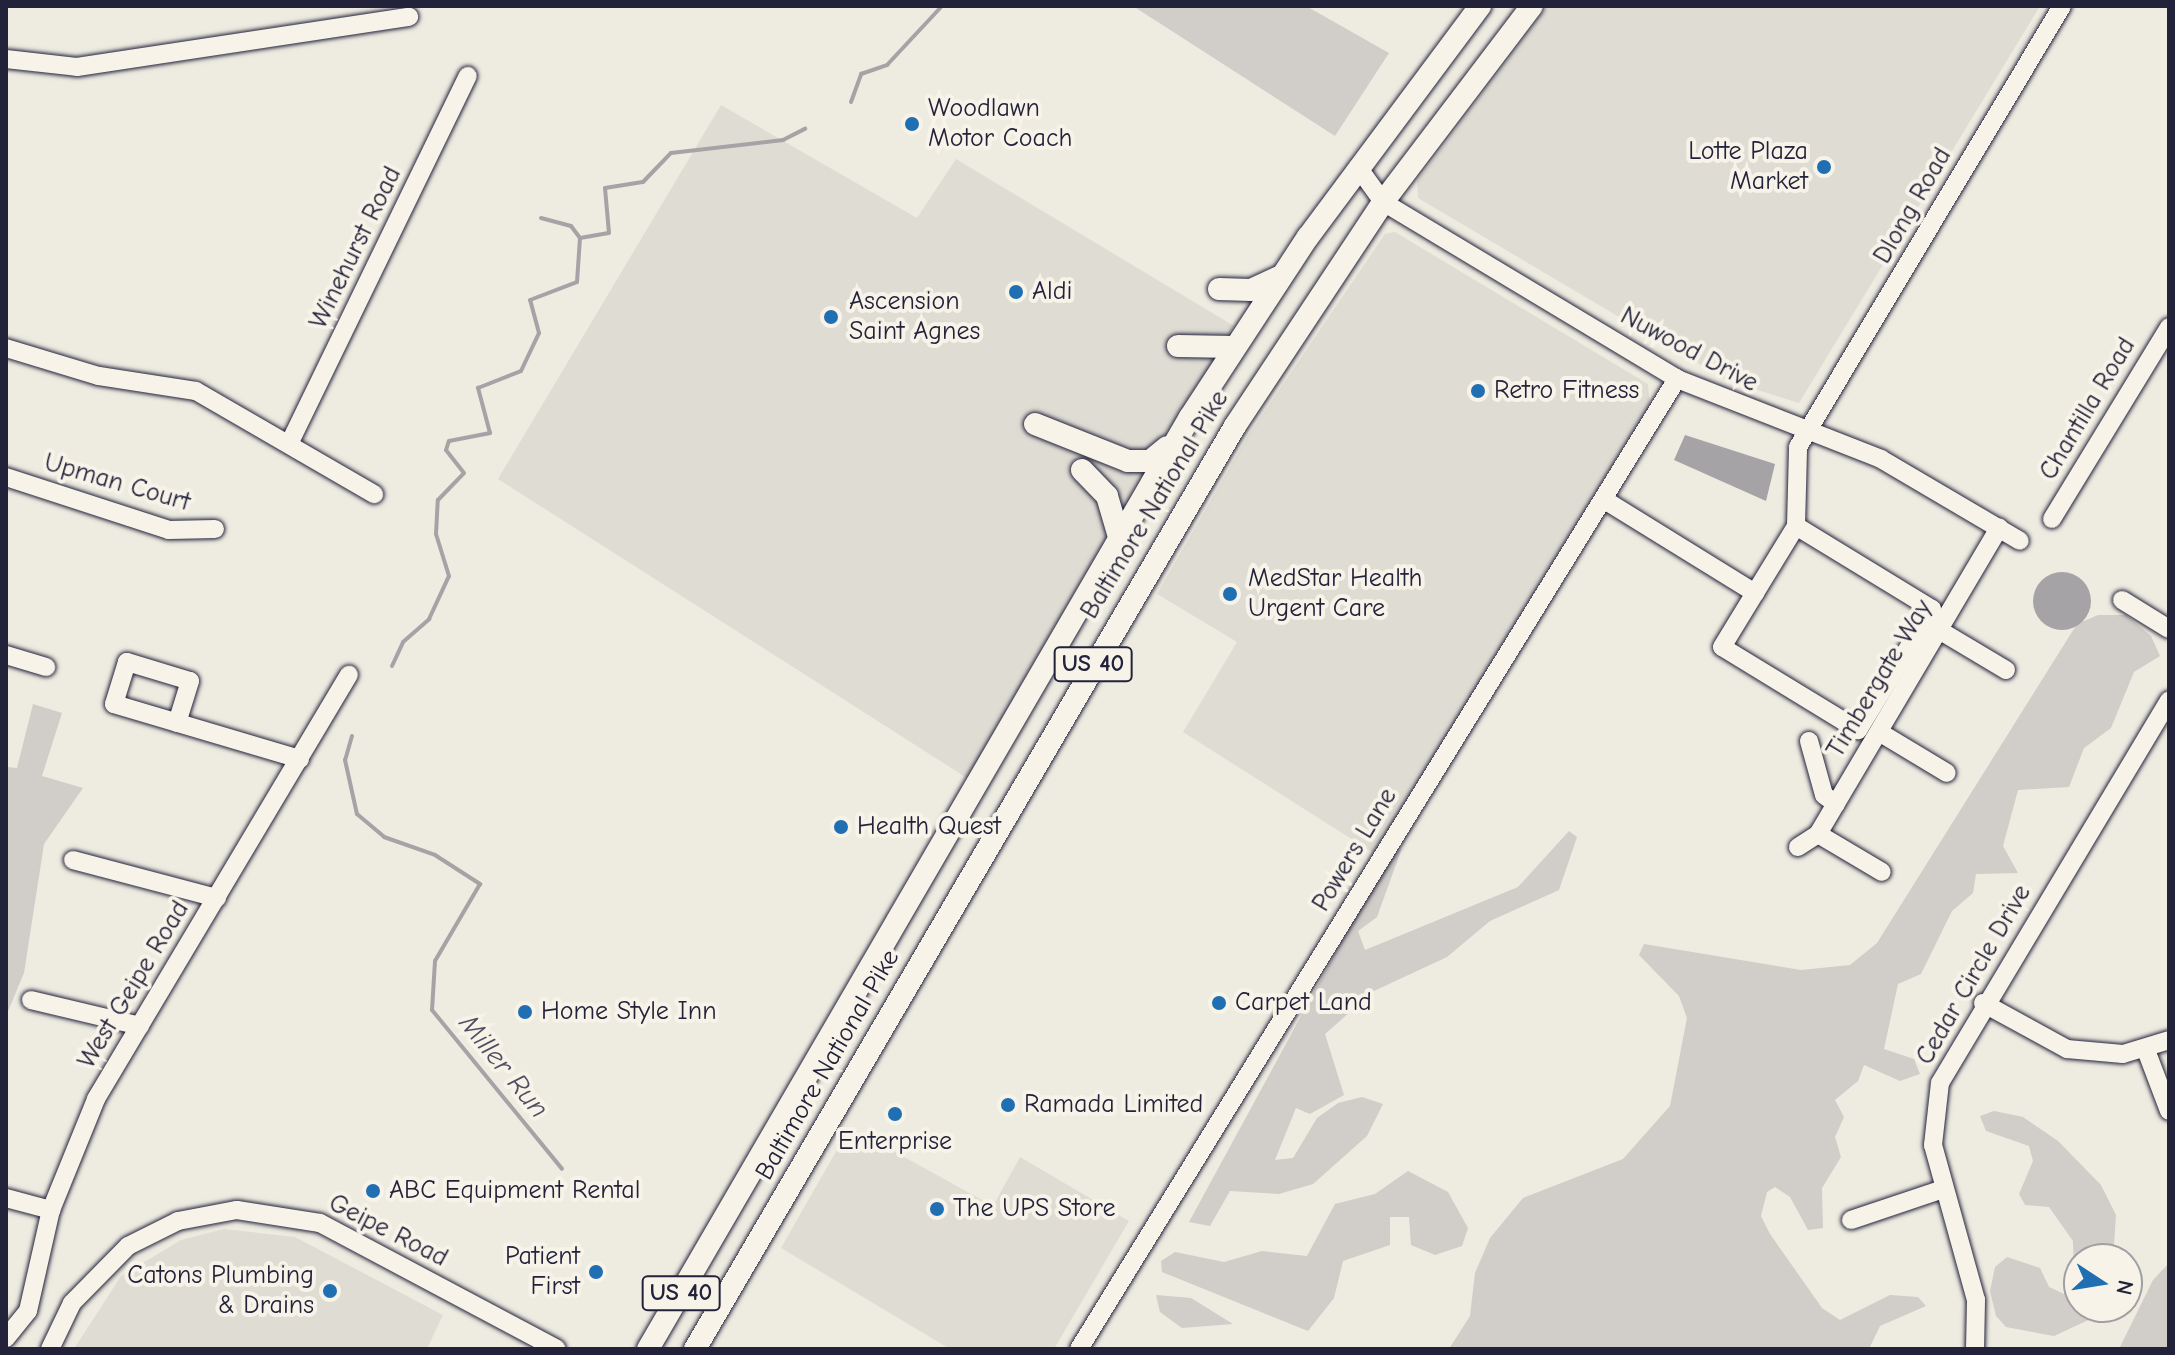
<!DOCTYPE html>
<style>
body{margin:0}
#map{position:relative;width:2175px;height:1355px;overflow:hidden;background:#eeebe1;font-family:"Comic Neue",sans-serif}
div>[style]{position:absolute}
.built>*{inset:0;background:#dfdcd4}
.green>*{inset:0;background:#d1cdc9}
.water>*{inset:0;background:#a6a3a6}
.round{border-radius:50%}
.stream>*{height:4px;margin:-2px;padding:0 2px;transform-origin:2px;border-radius:2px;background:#a6a3a6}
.roads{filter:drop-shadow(0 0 2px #22223b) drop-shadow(0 0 2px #22223b)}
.minor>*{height:18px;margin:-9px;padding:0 9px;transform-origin:9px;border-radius:9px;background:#f7f3e8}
.major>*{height:22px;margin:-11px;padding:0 11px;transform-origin:11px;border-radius:11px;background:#f7f3e8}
.dots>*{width:22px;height:22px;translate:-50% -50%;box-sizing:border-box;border:4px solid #f7f3e8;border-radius:50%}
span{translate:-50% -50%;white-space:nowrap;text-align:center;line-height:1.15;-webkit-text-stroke:8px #f7f3e8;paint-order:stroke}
.shield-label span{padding:2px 6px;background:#f7f3e8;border:2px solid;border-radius:6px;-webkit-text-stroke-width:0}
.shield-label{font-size:24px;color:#22223b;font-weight:700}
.poi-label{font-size:26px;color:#22223b}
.left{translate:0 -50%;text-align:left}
.right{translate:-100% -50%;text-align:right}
.street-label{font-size:26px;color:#22223b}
.water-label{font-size:28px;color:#504f60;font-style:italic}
.frame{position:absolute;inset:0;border:8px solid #22223b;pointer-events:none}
.north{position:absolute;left:2063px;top:1243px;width:80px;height:80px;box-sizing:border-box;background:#f7f3e8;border:2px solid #a29fa3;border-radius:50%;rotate:102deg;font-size:22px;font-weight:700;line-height:32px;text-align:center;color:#22223b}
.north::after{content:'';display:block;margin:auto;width:28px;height:36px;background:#1f6fb2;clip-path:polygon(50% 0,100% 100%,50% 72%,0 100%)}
</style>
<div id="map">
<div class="built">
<div style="clip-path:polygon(1548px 6px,2040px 6px,1799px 403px,1726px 380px,1418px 198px,1417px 181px)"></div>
<div style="clip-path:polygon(721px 105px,917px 218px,956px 159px,1234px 326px,967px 778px,498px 479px)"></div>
<div style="clip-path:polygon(1395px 232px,1648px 384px,1650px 409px,1375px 854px,1183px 732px,1237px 642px,1157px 594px,1248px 436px,1385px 234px)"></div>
<div style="clip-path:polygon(850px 1127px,993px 1206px,1020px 1157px,1129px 1221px,1054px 1349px,950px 1349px,781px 1248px)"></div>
<div style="clip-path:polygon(224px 1229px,295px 1237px,443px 1315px,427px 1349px,74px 1349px,121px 1276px,181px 1240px)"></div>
</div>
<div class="green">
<div style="clip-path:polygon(1133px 6px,1306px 6px,1389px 53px,1335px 136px)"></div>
<div style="clip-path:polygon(2098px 615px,2126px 615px,2151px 636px,2160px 656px,2134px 672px,2111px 728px,2084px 748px,2069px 787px,2018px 790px,2003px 846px,2018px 873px,1976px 874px,1973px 893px,1952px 911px,1921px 974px,1898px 984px,1884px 1049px,1914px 1059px,1920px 1074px,1900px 1081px,1864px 1065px,1858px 1081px,1835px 1100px,1844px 1117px,1835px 1137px,1841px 1157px,1822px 1188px,1823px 1228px,1808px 1230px,1790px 1197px,1775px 1187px,1767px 1192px,1761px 1216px,1770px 1234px,1822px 1308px,1840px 1320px,1890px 1295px,1918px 1297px,1926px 1306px,1880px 1326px,1869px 1349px,1449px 1349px,1470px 1316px,1475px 1273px,1490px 1238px,1523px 1198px,1623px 1159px,1670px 1106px,1687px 1018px,1679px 996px,1639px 955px,1644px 944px,1801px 970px,1850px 965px,1877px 943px,2077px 624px)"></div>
<div style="clip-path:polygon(33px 704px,62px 713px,42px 776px,83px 788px,44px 844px,24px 973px,6px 1016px,6px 767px,17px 768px)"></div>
<div style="clip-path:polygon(1569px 831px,1577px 837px,1559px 890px,1490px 921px,1447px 957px,1374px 991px,1325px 1034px,1344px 1095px,1310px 1114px,1296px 1108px,1275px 1160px,1293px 1158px,1317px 1118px,1338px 1103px,1362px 1097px,1383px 1104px,1367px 1136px,1313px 1184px,1279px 1194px,1230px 1191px,1210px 1226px,1189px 1222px,1386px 860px,1402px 848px,1377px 917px,1358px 931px,1365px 950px,1518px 887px)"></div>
<div style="clip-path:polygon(1994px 1111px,2023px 1117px,2058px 1141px,2101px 1185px,2116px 1215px,2113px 1259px,2079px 1259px,2079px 1307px,2114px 1308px,2054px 1336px,2006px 1327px,1996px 1316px,1990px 1291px,1995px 1267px,2007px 1257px,2040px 1268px,2049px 1287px,2064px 1294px,2074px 1274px,2073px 1241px,2049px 1207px,2025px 1205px,2019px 1194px,2033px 1161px,2029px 1146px,1986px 1131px,1980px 1116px)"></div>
<div style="clip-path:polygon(1408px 1171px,1448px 1192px,1468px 1228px,1462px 1246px,1435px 1255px,1411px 1245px,1409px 1217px,1390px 1217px,1390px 1245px,1343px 1261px,1334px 1298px,1308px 1331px,1162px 1272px,1161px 1261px,1175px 1252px,1224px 1262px,1262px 1251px,1307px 1256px,1335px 1204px,1375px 1194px)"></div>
<div style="clip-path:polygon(2169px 1263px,2169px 1349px,2119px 1349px,2153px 1280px)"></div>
<div style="clip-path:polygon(1156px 1295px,1191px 1298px,1233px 1324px,1182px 1328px,1160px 1312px)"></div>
</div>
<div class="water">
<div style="clip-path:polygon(1685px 435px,1775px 464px,1766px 501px,1674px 460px)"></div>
<div class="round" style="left:2033px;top:572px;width:58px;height:58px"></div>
</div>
<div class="stream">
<div style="left:851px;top:102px;width:30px;rotate:-70deg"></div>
<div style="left:861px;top:74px;width:28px;rotate:-19deg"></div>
<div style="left:887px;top:65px;width:81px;rotate:-47deg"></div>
<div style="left:541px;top:218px;width:31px;rotate:15deg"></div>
<div style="left:571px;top:226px;width:15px;rotate:53deg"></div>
<div style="left:392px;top:666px;width:26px;rotate:-65deg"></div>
<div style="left:403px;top:642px;width:35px;rotate:-41deg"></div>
<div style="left:429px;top:619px;width:47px;rotate:-65.1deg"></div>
<div style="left:449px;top:576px;width:44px;rotate:-107.2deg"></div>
<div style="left:436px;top:534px;width:34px;rotate:-87deg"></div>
<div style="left:438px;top:500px;width:37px;rotate:-46deg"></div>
<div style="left:464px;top:473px;width:29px;rotate:-128deg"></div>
<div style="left:446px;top:450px;width:9px;rotate:-72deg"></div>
<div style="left:449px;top:441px;width:42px;rotate:-11deg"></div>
<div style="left:490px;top:433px;width:47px;rotate:-104.9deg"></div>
<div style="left:478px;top:388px;width:46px;rotate:-21.6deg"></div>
<div style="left:521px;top:371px;width:42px;rotate:-64.7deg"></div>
<div style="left:539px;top:333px;width:34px;rotate:-105deg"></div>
<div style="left:530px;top:300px;width:50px;rotate:-21deg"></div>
<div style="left:577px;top:282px;width:44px;rotate:-86.1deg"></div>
<div style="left:580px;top:238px;width:29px;rotate:-10deg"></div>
<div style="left:609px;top:233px;width:45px;rotate:-95.1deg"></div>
<div style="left:605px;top:188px;width:38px;rotate:-9deg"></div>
<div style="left:643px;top:182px;width:40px;rotate:-46deg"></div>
<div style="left:671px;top:153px;width:113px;rotate:-6.6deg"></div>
<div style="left:783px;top:140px;width:25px;rotate:-27deg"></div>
<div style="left:352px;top:736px;width:25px;rotate:106deg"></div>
<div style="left:345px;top:760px;width:55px;rotate:77.5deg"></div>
<div style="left:357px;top:814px;width:35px;rotate:40deg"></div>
<div style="left:384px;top:837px;width:54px;rotate:19.4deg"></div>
<div style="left:435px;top:855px;width:54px;rotate:32.8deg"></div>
<div style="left:480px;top:884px;width:89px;rotate:120.3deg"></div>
<div style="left:435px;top:961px;width:49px;rotate:93.5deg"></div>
<div style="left:432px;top:1010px;width:205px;rotate:50.7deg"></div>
</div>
<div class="roads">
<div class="minor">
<div style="left:6px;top:59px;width:71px;rotate:6.4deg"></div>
<div style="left:77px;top:67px;width:336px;rotate:-8.6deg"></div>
<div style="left:1358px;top:167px;width:43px;rotate:54.5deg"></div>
<div style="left:1383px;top:202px;width:343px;rotate:31deg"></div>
<div style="left:1677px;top:379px;width:219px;rotate:21.4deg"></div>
<div style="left:1881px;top:459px;width:161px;rotate:30.5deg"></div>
<div style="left:6px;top:348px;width:97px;rotate:16.8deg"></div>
<div style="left:99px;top:376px;width:98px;rotate:8.8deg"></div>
<div style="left:196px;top:391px;width:206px;rotate:30.1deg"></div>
<div style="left:290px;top:442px;width:407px;rotate:-64.1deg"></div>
<div style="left:6px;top:477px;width:171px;rotate:18deg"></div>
<div style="left:169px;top:530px;width:46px;rotate:-1.2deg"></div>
<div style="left:1603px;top:499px;width:179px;rotate:31.7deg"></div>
<div style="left:1755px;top:593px;width:79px;rotate:-58.5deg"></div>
<div style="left:1796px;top:526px;width:159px;rotate:31.4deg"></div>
<div style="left:1932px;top:609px;width:142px;rotate:121.4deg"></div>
<div style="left:1858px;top:730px;width:159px;rotate:-148.6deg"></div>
<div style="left:1722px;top:647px;width:63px;rotate:-58.6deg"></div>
<div style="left:2052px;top:519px;width:225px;rotate:-58.6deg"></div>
<div style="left:1796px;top:526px;width:79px;rotate:-88.5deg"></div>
<div style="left:1798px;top:447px;width:514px;rotate:-59.09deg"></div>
<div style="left:2122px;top:600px;width:55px;rotate:31.7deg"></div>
<div style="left:1939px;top:630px;width:78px;rotate:30.8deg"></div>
<div style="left:6px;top:655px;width:42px;rotate:16.7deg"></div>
<div style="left:177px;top:723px;width:44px;rotate:-72.8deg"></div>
<div style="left:190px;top:681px;width:66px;rotate:-163.2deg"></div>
<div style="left:127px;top:662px;width:44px;rotate:107.2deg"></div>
<div style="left:114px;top:704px;width:194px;rotate:16.5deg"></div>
<div style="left:1879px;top:732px;width:79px;rotate:31.1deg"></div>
<div style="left:1809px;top:741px;width:56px;rotate:74.5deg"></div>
<div style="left:1824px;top:795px;width:15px;rotate:37deg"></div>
<div style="left:1818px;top:834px;width:74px;rotate:30.7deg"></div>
<div style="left:1798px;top:847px;width:24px;rotate:-33deg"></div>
<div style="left:1818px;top:834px;width:356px;rotate:-59.4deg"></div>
<div style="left:73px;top:860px;width:149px;rotate:14.8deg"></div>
<div style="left:31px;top:1000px;width:112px;rotate:13.4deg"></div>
<div style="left:1983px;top:1003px;width:96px;rotate:28.7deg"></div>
<div style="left:2067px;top:1049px;width:56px;rotate:5.1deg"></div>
<div style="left:2123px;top:1054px;width:48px;rotate:-16.9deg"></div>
<div style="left:2146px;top:1050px;width:65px;rotate:69.3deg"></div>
<div style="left:6px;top:1198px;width:47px;rotate:14.9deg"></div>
<div style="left:1851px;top:1220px;width:97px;rotate:-18.6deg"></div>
<div style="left:6px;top:1338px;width:35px;rotate:-51deg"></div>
<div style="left:28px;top:1311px;width:104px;rotate:-77.2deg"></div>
<div style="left:51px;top:1210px;width:120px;rotate:-67.9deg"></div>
<div style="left:96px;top:1099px;width:494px;rotate:-59.2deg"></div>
<div style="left:50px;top:1349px;width:51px;rotate:-64.4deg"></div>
<div style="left:72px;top:1303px;width:80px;rotate:-45.5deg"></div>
<div style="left:128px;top:1246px;width:56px;rotate:-26.6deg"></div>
<div style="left:178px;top:1221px;width:60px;rotate:-10.6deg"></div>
<div style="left:237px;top:1210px;width:84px;rotate:8.9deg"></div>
<div style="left:320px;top:1223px;width:268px;rotate:28deg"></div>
<div style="left:1079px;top:1349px;width:1140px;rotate:-58.35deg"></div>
<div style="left:1975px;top:1349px;width:49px;rotate:-88.8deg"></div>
<div style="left:1976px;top:1300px;width:161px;rotate:-105.5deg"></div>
<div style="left:1933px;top:1145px;width:62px;rotate:-83.6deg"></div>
<div style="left:1940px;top:1083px;width:446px;rotate:-59.1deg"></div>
</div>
<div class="major">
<div style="left:1219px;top:289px;width:32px;rotate:2deg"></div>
<div style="left:1251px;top:290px;width:31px;rotate:-25deg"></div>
<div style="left:1178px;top:346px;width:57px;rotate:1deg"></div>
<div style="left:1035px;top:424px;width:100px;rotate:21.7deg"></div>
<div style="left:1128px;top:461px;width:22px"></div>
<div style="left:1150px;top:461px;width:22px;rotate:-39deg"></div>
<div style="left:1082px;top:470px;width:36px;rotate:46deg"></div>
<div style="left:1107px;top:496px;width:43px;rotate:73.7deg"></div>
<div style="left:648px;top:1349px;width:1078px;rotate:-59.82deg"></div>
<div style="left:1190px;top:417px;width:215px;rotate:-56.8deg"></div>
<div style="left:1308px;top:237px;width:288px;rotate:-53.3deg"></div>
<div style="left:695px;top:1349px;width:1069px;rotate:-59.67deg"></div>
<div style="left:1235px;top:426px;width:268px;rotate:-56.5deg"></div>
<div style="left:1383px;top:202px;width:246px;rotate:-52.8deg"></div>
</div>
</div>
<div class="dots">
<div style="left:912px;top:124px;background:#1f6fb2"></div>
<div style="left:1824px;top:167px;background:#1f6fb2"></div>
<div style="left:1016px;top:292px;background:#1f6fb2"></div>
<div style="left:831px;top:317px;background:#1f6fb2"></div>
<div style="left:1478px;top:391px;background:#1f6fb2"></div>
<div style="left:1230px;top:594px;background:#1f6fb2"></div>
<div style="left:841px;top:827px;background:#1f6fb2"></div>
<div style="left:1219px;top:1003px;background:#1f6fb2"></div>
<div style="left:525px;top:1012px;background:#1f6fb2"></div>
<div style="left:1008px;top:1105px;background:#1f6fb2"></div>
<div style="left:895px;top:1114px;background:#1f6fb2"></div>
<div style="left:373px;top:1191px;background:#1f6fb2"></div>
<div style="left:937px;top:1209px;background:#1f6fb2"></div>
<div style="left:596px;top:1272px;background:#1f6fb2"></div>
<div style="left:330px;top:1291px;background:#1f6fb2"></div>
</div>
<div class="shield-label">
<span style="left:1093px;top:664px">US 40</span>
<span style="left:681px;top:1293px">US 40</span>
</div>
<div class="poi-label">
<span class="left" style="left:928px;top:124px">Woodlawn<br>Motor Coach</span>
<span class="right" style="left:1808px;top:167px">Lotte Plaza<br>Market</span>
<span class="left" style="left:1032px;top:292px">Aldi</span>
<span class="left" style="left:849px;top:317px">Ascension<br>Saint Agnes</span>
<span class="left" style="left:1494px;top:391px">Retro Fitness</span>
<span class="left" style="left:1248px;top:594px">MedStar Health<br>Urgent Care</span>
<span class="left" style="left:857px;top:827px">Health Quest</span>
<span class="left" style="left:1235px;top:1003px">Carpet Land</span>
<span class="left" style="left:541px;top:1012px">Home Style Inn</span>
<span class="left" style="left:1024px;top:1105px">Ramada Limited</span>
<span style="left:895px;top:1142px">Enterprise</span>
<span class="left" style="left:389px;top:1191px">ABC Equipment Rental</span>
<span class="left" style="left:953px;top:1209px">The UPS Store</span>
<span class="right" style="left:580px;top:1272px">Patient<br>First</span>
<span class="right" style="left:314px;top:1291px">Catons Plumbing<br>&amp; Drains</span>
</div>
<div class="street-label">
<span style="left:1913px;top:206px;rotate:-60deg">Dlong Road</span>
<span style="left:356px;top:248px;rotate:-64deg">Winehurst Road</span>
<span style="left:1689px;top:350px;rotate:28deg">Nuwood Drive</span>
<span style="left:2088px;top:409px;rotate:-59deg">Chantilla Road</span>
<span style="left:117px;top:483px;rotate:16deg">Upman Court</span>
<span style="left:1155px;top:505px;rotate:-59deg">Baltimore National Pike</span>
<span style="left:1880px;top:679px;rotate:-59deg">Timbergate Way</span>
<span style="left:1355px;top:850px;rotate:-59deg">Powers Lane</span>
<span style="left:1974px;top:975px;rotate:-60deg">Cedar Circle Drive</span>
<span style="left:134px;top:985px;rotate:-59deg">West Geipe Road</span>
<span style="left:828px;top:1065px;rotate:-60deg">Baltimore National Pike</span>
<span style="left:388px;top:1231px;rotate:27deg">Geipe Road</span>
</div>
<div class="water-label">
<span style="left:504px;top:1066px;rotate:51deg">Miller Run</span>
</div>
<div class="frame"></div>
<div class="north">N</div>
</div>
